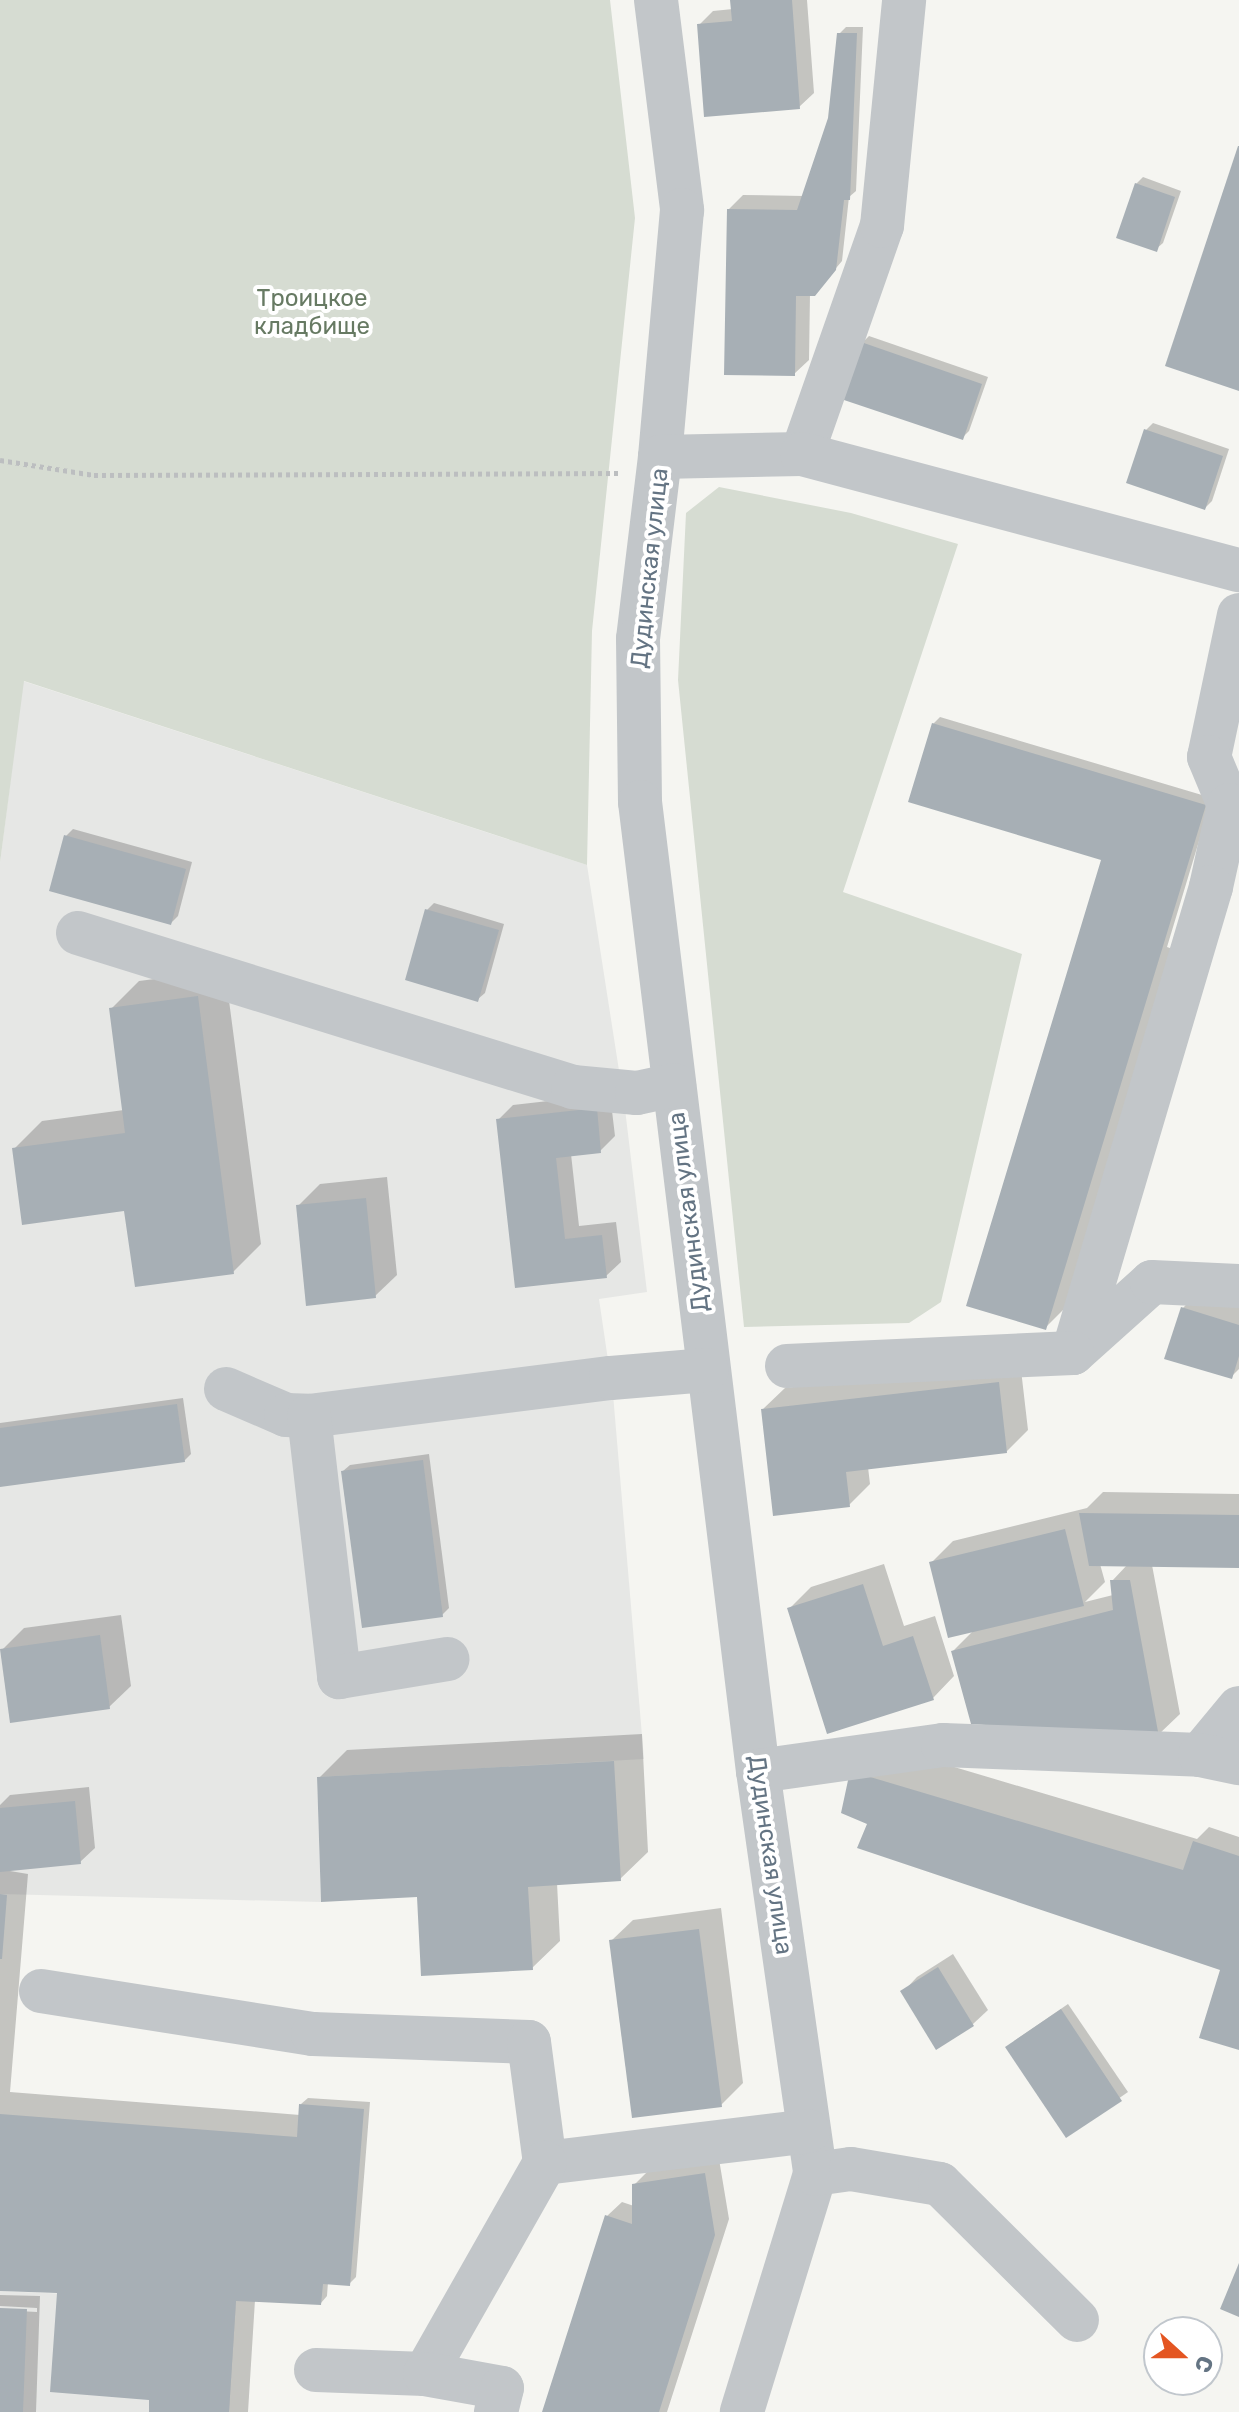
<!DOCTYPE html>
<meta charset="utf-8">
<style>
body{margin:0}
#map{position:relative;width:1239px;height:2412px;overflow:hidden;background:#f5f5f1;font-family:Rubik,sans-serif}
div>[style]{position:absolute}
.built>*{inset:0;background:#e6e7e5}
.green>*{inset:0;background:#d6dcd2}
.shadow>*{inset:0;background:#0003}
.building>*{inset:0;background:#a7afb5}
.path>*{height:5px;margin-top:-2.5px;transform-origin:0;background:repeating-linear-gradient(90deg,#bcbec0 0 4px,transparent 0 8px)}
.minor>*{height:44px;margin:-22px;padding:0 22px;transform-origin:22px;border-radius:22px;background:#c2c6c9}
span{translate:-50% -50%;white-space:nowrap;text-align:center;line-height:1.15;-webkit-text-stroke:8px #fff;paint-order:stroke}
.park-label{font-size:24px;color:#677a63}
.street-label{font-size:24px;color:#647483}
.north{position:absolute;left:1143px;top:2316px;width:80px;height:80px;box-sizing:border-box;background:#fff;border:2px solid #c1c7cd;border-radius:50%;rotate:111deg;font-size:22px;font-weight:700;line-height:32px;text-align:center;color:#647483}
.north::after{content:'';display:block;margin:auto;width:28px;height:36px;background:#e45622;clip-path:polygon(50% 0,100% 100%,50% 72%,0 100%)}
</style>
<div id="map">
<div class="built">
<div style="clip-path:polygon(23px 681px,587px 865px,625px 1109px,647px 1292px,599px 1299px,613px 1394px,644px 1759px,317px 1777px,321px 1902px,0 1894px,0 863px)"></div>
<div style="clip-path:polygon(0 2291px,236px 2301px,229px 2412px,0 2412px)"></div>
</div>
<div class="green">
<div style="clip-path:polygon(0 0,610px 0,635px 218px,592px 631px,587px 865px,24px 681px,0 863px)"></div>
<div style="clip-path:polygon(719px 487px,851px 513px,958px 544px,843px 892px,1022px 954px,941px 1302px,909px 1323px,744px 1327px,678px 680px,686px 513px)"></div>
</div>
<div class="shadow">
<div style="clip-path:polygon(733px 0,807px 0,814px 93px,799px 107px,699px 25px,713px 11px,733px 9px)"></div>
<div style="clip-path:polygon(846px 27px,863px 27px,856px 191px,849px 197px,842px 261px,821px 286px,810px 294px,809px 360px,794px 374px,729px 209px,743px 195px,804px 196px,830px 119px,839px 34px)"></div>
<div style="clip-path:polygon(1143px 177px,1181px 191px,1163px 243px,1156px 249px,1136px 184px)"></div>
<div style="clip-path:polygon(869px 336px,988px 377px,969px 431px,962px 438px,862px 343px)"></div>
<div style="clip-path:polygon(1153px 423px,1229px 449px,1212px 501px,1205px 508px,1146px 430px)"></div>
<div style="clip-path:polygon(940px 717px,1212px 798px,1167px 947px,1181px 952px,1073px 1300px,1045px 1328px,1103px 858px,933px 724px)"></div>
<div style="clip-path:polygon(73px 829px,192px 862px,178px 916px,171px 923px,66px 836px)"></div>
<div style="clip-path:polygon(434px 903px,504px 924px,485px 993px,478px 999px,427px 910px)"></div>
<div style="clip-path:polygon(225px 970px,261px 1244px,233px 1272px,14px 1149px,42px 1121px,124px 1110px,111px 1009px,139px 981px)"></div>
<div style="clip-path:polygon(610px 1094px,615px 1136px,600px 1151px,571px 1154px,579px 1226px,616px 1222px,621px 1262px,606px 1276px,517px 1286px,498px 1120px,513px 1105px)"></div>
<div style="clip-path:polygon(387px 1177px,397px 1275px,375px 1296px,298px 1206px,320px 1184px)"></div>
<div style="clip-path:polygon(1197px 1293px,1239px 1306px,1239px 1369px,1231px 1377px,1183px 1308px)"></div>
<div style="clip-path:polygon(1020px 1361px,1028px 1430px,1006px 1452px,868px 1467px,870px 1484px,849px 1505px,763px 1409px,785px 1388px)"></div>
<div style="clip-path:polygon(183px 1398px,191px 1454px,184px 1461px,0 1485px,0 1423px)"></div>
<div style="clip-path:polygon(429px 1454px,449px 1608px,442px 1615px,343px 1471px,350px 1465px)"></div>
<div style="clip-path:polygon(evenodd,1103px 1492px,1239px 1494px,1239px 1566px,1152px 1565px,1180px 1714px,1158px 1735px,953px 1651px,974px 1630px,932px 1562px,953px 1541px,1087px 1508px,1103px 1492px,1100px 1564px,1128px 1564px,1112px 1581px,1113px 1595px,1085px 1602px,1105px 1582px,1100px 1564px)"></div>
<div style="clip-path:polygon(884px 1564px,904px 1626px,935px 1616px,954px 1676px,933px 1698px,790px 1608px,811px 1587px)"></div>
<div style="clip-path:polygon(121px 1615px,131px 1686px,109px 1707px,2px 1650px,24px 1628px)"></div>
<div style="clip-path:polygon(642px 1734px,648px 1852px,620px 1879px,557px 1883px,560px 1941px,532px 1968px,419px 1895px,319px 1778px,347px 1750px)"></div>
<div style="clip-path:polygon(880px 1745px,1197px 1839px,1209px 1827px,1239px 1837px,1239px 2048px,1225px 1969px,843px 1811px)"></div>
<div style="clip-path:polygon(89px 1787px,95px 1848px,80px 1862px,4px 1870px,28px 1874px,10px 2092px,300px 2115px,301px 2104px,308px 2098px,370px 2102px,356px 2277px,349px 2284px,328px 2282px,327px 2296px,321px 2303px,255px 2300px,248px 2412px,151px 2412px,151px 2399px,59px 2291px,0 2289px,0 1805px,10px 1795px)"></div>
<div style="clip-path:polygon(721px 1908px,743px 2083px,721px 2105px,611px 1941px,633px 1920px)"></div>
<div style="clip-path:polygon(953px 1954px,988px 2010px,973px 2024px,937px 2047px,903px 1992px,917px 1977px)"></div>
<div style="clip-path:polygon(1068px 2004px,1128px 2092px,1066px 2135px,1014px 2041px)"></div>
<div style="clip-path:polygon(719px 2159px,729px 2219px,667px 2412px,544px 2412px,607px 2216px,622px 2202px,634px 2206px,634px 2185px,649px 2170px)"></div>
<div style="clip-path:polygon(0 2295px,40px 2296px,36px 2412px,0 2412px,0 2310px,37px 2312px,37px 2308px,0 2306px)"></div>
</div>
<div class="building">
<div style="clip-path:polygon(730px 0,792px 0,800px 109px,704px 117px,697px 24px,732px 21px)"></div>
<div style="clip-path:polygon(837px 33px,857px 33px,850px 200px,844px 200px,836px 270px,815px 296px,796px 296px,795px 376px,724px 375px,727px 209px,797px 210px,828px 118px)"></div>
<div style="clip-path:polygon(1238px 146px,1239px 146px,1239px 391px,1165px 366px)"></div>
<div style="clip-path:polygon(1135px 183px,1175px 197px,1157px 252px,1116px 238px)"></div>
<div style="clip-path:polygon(861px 342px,982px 384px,963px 440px,841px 399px)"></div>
<div style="clip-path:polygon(1144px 429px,1223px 456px,1205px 510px,1126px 483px)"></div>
<div style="clip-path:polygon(932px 723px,1206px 805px,1046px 1330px,966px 1306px,1101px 860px,908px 802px)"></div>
<div style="clip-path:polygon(64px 835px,186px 869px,171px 925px,49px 891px)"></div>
<div style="clip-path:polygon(425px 909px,499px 930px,478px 1002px,405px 980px)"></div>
<div style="clip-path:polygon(198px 996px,234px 1274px,135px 1287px,124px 1211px,22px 1225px,12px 1148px,125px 1133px,109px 1008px)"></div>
<div style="clip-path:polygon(597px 1108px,601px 1153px,556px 1158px,565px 1239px,602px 1235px,607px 1278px,515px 1288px,496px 1119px)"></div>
<div style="clip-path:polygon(366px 1198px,376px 1298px,306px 1306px,296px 1205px)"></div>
<div style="clip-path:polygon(1181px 1307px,1239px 1325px,1239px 1356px,1232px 1379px,1164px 1359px)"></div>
<div style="clip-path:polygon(999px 1382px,1007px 1453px,846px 1472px,850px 1507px,773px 1516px,761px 1409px)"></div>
<div style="clip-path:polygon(177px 1404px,185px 1462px,0 1487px,0 1428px)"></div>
<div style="clip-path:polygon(423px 1460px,443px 1617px,362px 1628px,341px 1471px)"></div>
<div style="clip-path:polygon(1079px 1513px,1239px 1515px,1239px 1568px,1089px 1566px)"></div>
<div style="clip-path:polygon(1065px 1529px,1084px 1606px,948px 1638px,929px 1562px)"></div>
<div style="clip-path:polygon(1110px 1580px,1130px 1580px,1159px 1737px,971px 1724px,951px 1651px,1113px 1610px)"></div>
<div style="clip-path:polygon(863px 1584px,883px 1646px,913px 1636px,934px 1700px,827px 1734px,787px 1608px)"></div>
<div style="clip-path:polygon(100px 1635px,110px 1709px,10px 1723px,0 1649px)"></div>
<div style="clip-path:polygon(614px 1761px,621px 1881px,528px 1887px,533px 1970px,421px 1976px,417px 1897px,321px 1902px,317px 1777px)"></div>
<div style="clip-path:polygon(850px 1771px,1183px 1870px,1193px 1841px,1239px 1856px,1239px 2050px,1199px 2038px,1220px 1970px,857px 1848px,867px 1824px,841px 1813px)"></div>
<div style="clip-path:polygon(75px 1801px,81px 1864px,0 1872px,0 1808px)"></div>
<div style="clip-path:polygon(0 1894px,7px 1895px,2px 1959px,0 1959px)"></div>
<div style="clip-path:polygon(699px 1929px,722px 2107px,632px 2118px,609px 1940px)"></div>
<div style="clip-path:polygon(938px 1967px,974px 2026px,936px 2050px,900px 1991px)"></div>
<div style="clip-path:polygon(1061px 2009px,1122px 2101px,1066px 2138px,1005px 2047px)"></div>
<div style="clip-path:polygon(299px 2104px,364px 2109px,350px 2286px,323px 2284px,321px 2305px,236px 2301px,229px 2412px,149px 2412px,149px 2400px,50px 2392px,57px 2293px,0 2291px,0 2114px,297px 2137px)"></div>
<div style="clip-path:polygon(705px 2173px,715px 2235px,659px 2412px,542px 2412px,605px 2215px,632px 2224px,632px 2184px)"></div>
<div style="clip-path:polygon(1239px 2263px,1239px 2317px,1220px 2309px)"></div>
<div style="clip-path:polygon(0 2308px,27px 2309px,23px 2412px,0 2412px)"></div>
</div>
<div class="path">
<div style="left:0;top:460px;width:95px;rotate:9.1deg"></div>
<div style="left:94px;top:475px;width:524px;rotate:-0.22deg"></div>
</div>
<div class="minor">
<div style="left:656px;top:0;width:212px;rotate:82.9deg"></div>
<div style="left:682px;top:210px;width:248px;rotate:95.1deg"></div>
<div style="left:660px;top:457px;width:183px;rotate:96.9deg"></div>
<div style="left:638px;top:639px;width:163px;rotate:89.3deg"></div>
<div style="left:640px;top:802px;width:976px;rotate:83.06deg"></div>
<div style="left:758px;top:1771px;width:407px;rotate:81.9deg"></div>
<div style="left:815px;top:2174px;width:249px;rotate:107.1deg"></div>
<div style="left:802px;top:454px;width:242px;rotate:-70.7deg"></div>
<div style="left:882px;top:226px;width:227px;rotate:-84.4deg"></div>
<div style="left:660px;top:457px;width:142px;rotate:-1.2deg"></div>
<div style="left:802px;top:454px;width:452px;rotate:14.9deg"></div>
<div style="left:1239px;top:615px;width:145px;rotate:101.9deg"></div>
<div style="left:1209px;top:757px;width:52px;rotate:67.4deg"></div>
<div style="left:1229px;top:805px;width:84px;rotate:102.4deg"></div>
<div style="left:1211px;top:887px;width:486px;rotate:106.5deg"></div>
<div style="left:1073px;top:1353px;width:106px;rotate:-41.9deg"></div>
<div style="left:1152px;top:1282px;width:87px;rotate:2.6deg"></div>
<div style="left:78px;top:933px;width:518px;rotate:17.28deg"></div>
<div style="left:573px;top:1087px;width:64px;rotate:5.4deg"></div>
<div style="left:637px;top:1093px;width:38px;rotate:-12deg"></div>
<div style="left:787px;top:1366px;width:286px;rotate:-2.6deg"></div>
<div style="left:226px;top:1389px;width:65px;rotate:23.4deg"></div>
<div style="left:286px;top:1415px;width:23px;rotate:2deg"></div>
<div style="left:309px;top:1416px;width:304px;rotate:-7.2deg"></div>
<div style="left:611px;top:1378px;width:96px;rotate:-4.8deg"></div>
<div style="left:309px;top:1416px;width:263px;rotate:83.4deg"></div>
<div style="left:339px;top:1677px;width:110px;rotate:-9.4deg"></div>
<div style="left:1200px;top:1755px;width:61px;rotate:-50.3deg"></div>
<div style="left:758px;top:1771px;width:187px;rotate:-8deg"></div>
<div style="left:943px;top:1745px;width:257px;rotate:2.2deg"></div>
<div style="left:1200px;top:1755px;width:40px;rotate:12deg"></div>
<div style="left:41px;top:1991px;width:275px;rotate:9deg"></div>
<div style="left:313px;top:2034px;width:216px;rotate:2.1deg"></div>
<div style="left:529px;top:2042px;width:122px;rotate:82.5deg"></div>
<div style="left:545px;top:2163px;width:265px;rotate:-6.9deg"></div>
<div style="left:815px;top:2174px;width:36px;rotate:-8deg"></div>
<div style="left:851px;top:2169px;width:90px;rotate:9.6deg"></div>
<div style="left:940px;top:2184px;width:193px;rotate:44.8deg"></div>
<div style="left:316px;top:2370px;width:109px;rotate:2.1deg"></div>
<div style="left:425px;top:2374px;width:243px;rotate:-60.4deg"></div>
<div style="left:425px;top:2374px;width:78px;rotate:10.3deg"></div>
<div style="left:502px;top:2388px;width:25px;rotate:104deg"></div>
</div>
<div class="park-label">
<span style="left:312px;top:313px">Троицкое<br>кладбище</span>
</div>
<div class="street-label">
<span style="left:650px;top:568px;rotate:-84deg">Дудинская улица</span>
<span style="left:689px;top:1212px;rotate:-97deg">Дудинская улица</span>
<span style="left:770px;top:1855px;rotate:82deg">Дудинская улица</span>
</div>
<div class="north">С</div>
</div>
